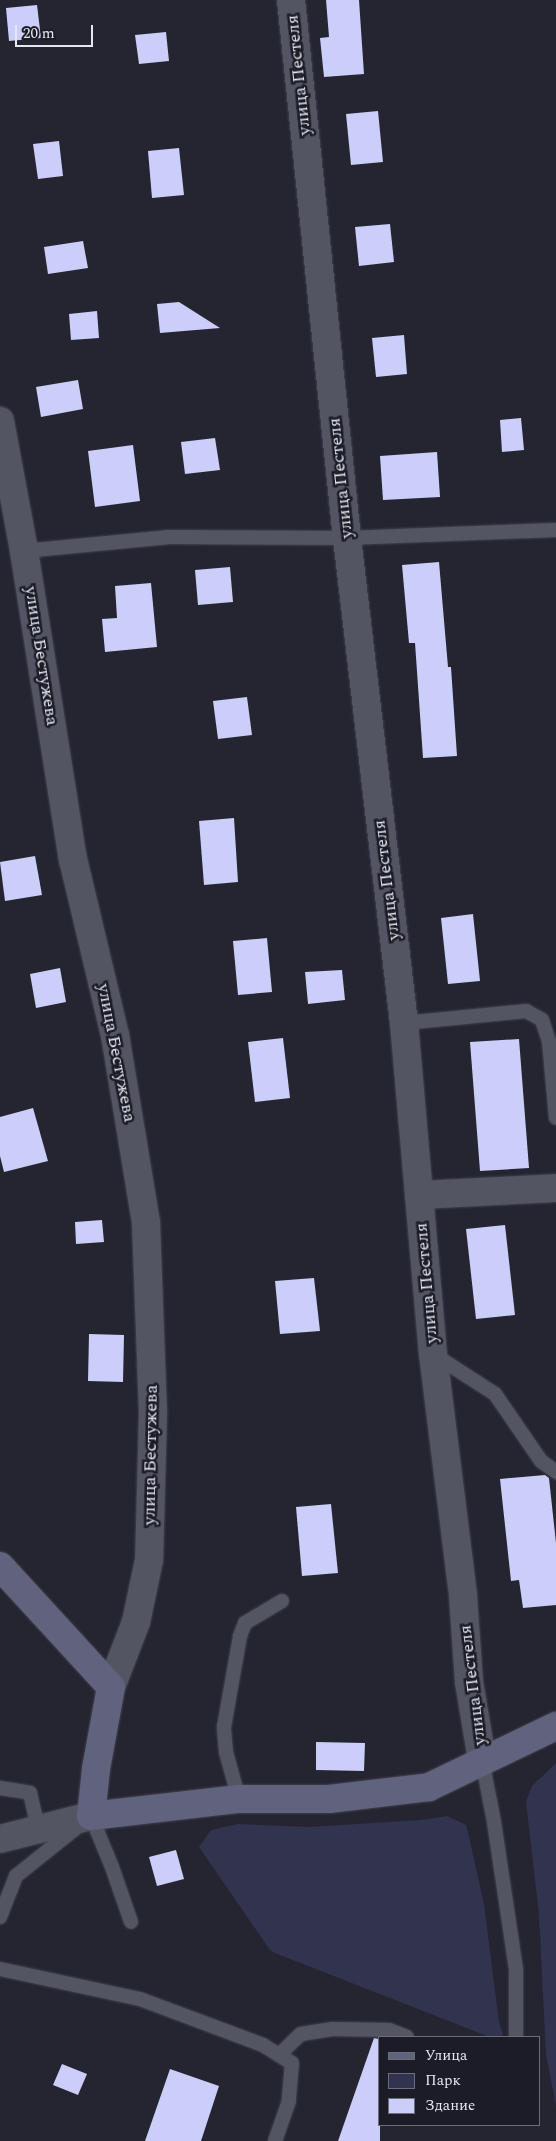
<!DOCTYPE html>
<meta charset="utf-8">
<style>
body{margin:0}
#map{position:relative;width:556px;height:2141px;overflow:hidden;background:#242531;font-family:Spectral,serif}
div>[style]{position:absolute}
.green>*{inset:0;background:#31334f}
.building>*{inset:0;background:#cacef9}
.roads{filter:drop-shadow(0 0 1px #41424c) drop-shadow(0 0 1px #41424c)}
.service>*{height:14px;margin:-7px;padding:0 7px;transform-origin:7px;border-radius:7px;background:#535562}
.minor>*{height:28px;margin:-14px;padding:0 14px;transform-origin:14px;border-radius:14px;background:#535562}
.secondary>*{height:28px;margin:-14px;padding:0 14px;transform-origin:14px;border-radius:14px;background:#60627e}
span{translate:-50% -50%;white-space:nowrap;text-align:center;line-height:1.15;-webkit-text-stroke:5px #1b1c27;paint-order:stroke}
.street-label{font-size:18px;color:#e6e7ef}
.legend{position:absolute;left:378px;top:2036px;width:162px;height:90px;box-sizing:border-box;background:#1b1c27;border:1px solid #6c6d77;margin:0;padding:6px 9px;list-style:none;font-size:15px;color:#e6e7ef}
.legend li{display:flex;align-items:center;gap:10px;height:25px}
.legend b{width:25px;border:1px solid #6c6d77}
.scale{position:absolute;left:15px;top:25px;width:78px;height:22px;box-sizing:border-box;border:2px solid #e6e7ef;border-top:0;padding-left:6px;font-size:15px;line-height:18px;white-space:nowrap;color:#e6e7ef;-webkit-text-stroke:4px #1b1c27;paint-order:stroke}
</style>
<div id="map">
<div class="green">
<div style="clip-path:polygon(556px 1763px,556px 2106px,546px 2055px,539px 1914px,526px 1802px,532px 1786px)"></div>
<div style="clip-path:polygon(447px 1816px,466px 1825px,469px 1837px,484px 1904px,499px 2022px,503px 2034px,501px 2036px,487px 2036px,275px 1953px,270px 1950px,199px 1847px,211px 1830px,238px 1824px,309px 1827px,422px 1820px)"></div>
</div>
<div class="building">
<div style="clip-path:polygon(326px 0,359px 0,364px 74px,324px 77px,320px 38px,329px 37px)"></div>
<div style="clip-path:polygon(37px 5px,41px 38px,9px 41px,6px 8px)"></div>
<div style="clip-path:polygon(166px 32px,169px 61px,139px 64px,135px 35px)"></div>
<div style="clip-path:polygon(378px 111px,383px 162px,351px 165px,346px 114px)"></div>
<div style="clip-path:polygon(59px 141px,63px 176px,38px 179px,33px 144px)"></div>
<div style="clip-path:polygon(179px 148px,184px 195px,152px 198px,148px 151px)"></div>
<div style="clip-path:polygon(390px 224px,394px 262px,359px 266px,355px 227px)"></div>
<div style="clip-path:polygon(83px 241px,88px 268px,48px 274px,44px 247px)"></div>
<div style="clip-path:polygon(179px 302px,220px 328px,160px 333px,157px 304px)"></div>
<div style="clip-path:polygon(97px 311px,99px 338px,71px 340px,69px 314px)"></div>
<div style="clip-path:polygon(404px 335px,407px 374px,376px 377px,372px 338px)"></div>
<div style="clip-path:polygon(78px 380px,83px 409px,41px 417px,36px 387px)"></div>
<div style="clip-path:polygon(521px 418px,524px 450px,502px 452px,500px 420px)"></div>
<div style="clip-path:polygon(215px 438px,220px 470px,185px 474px,181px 442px)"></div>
<div style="clip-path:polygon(133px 445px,140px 501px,95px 507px,88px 451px)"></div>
<div style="clip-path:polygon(437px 452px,440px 497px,383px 500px,380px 456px)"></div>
<div style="clip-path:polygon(439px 562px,448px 667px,451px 667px,457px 756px,423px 758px,415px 643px,409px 643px,402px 565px)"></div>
<div style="clip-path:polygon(230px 567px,233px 602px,198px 605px,195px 570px)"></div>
<div style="clip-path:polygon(151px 583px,157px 647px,105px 652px,102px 619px,117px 618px,115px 586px)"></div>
<div style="clip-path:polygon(247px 697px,252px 735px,218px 739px,213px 701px)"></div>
<div style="clip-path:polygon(234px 818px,238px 882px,204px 885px,199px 821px)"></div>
<div style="clip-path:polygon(35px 856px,42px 895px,5px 901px,0 862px)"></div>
<div style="clip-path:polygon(473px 914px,480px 981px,448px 984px,441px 918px)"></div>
<div style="clip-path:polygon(267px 938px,272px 992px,238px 995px,233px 941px)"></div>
<div style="clip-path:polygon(60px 968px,66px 1002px,36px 1008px,30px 974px)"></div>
<div style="clip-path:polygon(342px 970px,345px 1000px,308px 1004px,305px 972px)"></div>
<div style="clip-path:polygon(283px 1038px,290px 1098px,255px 1102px,248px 1042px)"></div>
<div style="clip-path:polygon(519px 1039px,529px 1168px,480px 1171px,470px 1042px)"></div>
<div style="clip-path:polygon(33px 1108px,48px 1161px,4px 1172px,0 1156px,0 1117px)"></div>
<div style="clip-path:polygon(102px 1220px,104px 1242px,76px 1244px,75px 1222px)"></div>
<div style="clip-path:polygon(505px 1225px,515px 1315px,476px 1319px,466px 1229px)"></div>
<div style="clip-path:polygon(314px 1278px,320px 1331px,280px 1334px,275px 1281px)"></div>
<div style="clip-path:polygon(89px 1334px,124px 1335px,123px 1382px,88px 1381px)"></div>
<div style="clip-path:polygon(545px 1475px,549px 1478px,556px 1543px,556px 1605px,523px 1608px,519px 1580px,511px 1581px,500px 1479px)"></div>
<div style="clip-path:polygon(331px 1504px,338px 1573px,302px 1576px,296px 1507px)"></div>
<div style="clip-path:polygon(316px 1742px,365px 1743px,364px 1771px,316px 1770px)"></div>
<div style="clip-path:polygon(176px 1850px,184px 1879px,157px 1886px,149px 1857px)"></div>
<div style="clip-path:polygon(374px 2038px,380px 2039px,380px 2141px,338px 2141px)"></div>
<div style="clip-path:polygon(62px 2064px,87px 2074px,78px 2095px,53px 2085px)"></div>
<div style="clip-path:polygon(170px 2069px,219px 2086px,201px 2141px,145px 2141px)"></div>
</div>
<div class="roads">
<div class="service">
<div style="left:24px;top:551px;width:146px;rotate:-5.5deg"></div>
<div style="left:169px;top:537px;width:178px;rotate:0.3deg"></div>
<div style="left:347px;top:538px;width:209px;rotate:-2.2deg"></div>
<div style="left:404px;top:1023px;width:123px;rotate:-5.6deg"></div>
<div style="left:526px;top:1011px;width:18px;rotate:29deg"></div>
<div style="left:542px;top:1020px;width:22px;rotate:72deg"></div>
<div style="left:549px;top:1041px;width:77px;rotate:84.8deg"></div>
<div style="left:433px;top:1354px;width:74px;rotate:32.8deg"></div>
<div style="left:495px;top:1394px;width:81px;rotate:55.5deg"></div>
<div style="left:541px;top:1461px;width:19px;rotate:36deg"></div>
<div style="left:482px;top:1760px;width:63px;rotate:79deg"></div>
<div style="left:494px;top:1822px;width:150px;rotate:81.5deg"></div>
<div style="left:516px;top:1970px;width:67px;rotate:90deg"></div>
<div style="left:0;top:1788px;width:30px;rotate:9deg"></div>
<div style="left:30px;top:1793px;width:27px;rotate:77deg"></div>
<div style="left:36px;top:1819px;width:11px;rotate:63deg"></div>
<div style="left:239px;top:1799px;width:49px;rotate:-105.5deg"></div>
<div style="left:226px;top:1752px;width:25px;rotate:-95deg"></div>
<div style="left:224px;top:1727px;width:92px;rotate:-80deg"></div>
<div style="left:240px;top:1636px;width:14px;rotate:-69deg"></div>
<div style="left:245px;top:1623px;width:43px;rotate:-30.7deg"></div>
<div style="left:0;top:1917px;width:44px;rotate:-68.7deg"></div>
<div style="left:16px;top:1876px;width:96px;rotate:-38.7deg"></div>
<div style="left:91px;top:1816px;width:55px;rotate:67.6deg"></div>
<div style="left:112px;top:1867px;width:58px;rotate:70.9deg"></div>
<div style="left:0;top:1969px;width:143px;rotate:12.1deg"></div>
<div style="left:140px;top:1999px;width:131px;rotate:20.5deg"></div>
<div style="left:263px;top:2045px;width:19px;rotate:32deg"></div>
<div style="left:279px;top:2055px;width:15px;rotate:32deg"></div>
<div style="left:292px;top:2063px;width:38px;rotate:95deg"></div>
<div style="left:289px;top:2101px;width:42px;rotate:109.3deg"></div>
<div style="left:279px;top:2055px;width:30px;rotate:-44deg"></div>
<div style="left:301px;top:2034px;width:32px;rotate:-9deg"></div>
<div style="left:333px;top:2029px;width:56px;rotate:1deg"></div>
<div style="left:389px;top:2030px;width:19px;rotate:21deg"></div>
</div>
<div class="minor">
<div style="left:291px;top:0;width:541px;rotate:84.06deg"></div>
<div style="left:347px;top:538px;width:488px;rotate:83.3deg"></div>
<div style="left:404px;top:1023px;width:332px;rotate:85deg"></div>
<div style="left:433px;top:1354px;width:244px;rotate:82.9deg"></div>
<div style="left:463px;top:1596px;width:86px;rotate:86deg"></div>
<div style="left:469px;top:1682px;width:79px;rotate:80.5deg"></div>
<div style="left:0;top:421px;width:132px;rotate:79.5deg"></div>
<div style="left:24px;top:551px;width:312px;rotate:81deg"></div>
<div style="left:73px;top:859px;width:181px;rotate:76.6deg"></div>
<div style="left:115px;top:1035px;width:191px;rotate:80.6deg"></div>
<div style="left:146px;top:1223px;width:188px;rotate:87.9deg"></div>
<div style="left:153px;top:1411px;width:149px;rotate:91.5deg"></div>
<div style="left:149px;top:1560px;width:63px;rotate:101.8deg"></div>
<div style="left:136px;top:1622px;width:70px;rotate:111deg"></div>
<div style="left:419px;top:1195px;width:137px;rotate:-2.9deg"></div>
<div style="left:0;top:1839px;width:94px;rotate:-14.2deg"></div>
</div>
<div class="secondary">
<div style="left:0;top:1566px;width:164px;rotate:47.5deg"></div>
<div style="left:111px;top:1687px;width:83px;rotate:100.4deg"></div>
<div style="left:96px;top:1769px;width:47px;rotate:96.1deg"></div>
<div style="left:91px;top:1816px;width:149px;rotate:-6.6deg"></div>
<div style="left:239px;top:1799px;width:90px"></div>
<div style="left:329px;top:1799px;width:101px;rotate:-6.8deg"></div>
<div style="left:429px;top:1787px;width:141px;rotate:-25.7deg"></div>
</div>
</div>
<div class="street-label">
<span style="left:299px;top:75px;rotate:-96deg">улица Пестеля</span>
<span style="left:341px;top:478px;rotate:-96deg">улица Пестеля</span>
<span style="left:41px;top:656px;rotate:81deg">улица Бестужева</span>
<span style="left:387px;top:880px;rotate:-97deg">улица Пестеля</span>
<span style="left:116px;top:1053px;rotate:79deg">улица Бестужева</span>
<span style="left:427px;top:1283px;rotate:-95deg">улица Пестеля</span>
<span style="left:151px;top:1455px;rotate:-89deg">улица Бестужева</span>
<span style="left:473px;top:1685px;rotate:-97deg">улица Пестеля</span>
</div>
<ul class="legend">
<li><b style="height:6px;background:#60627e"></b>Улица</li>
<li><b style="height:14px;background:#31334f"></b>Парк</li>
<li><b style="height:14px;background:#cacef9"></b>Здание</li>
</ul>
<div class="scale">20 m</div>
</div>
